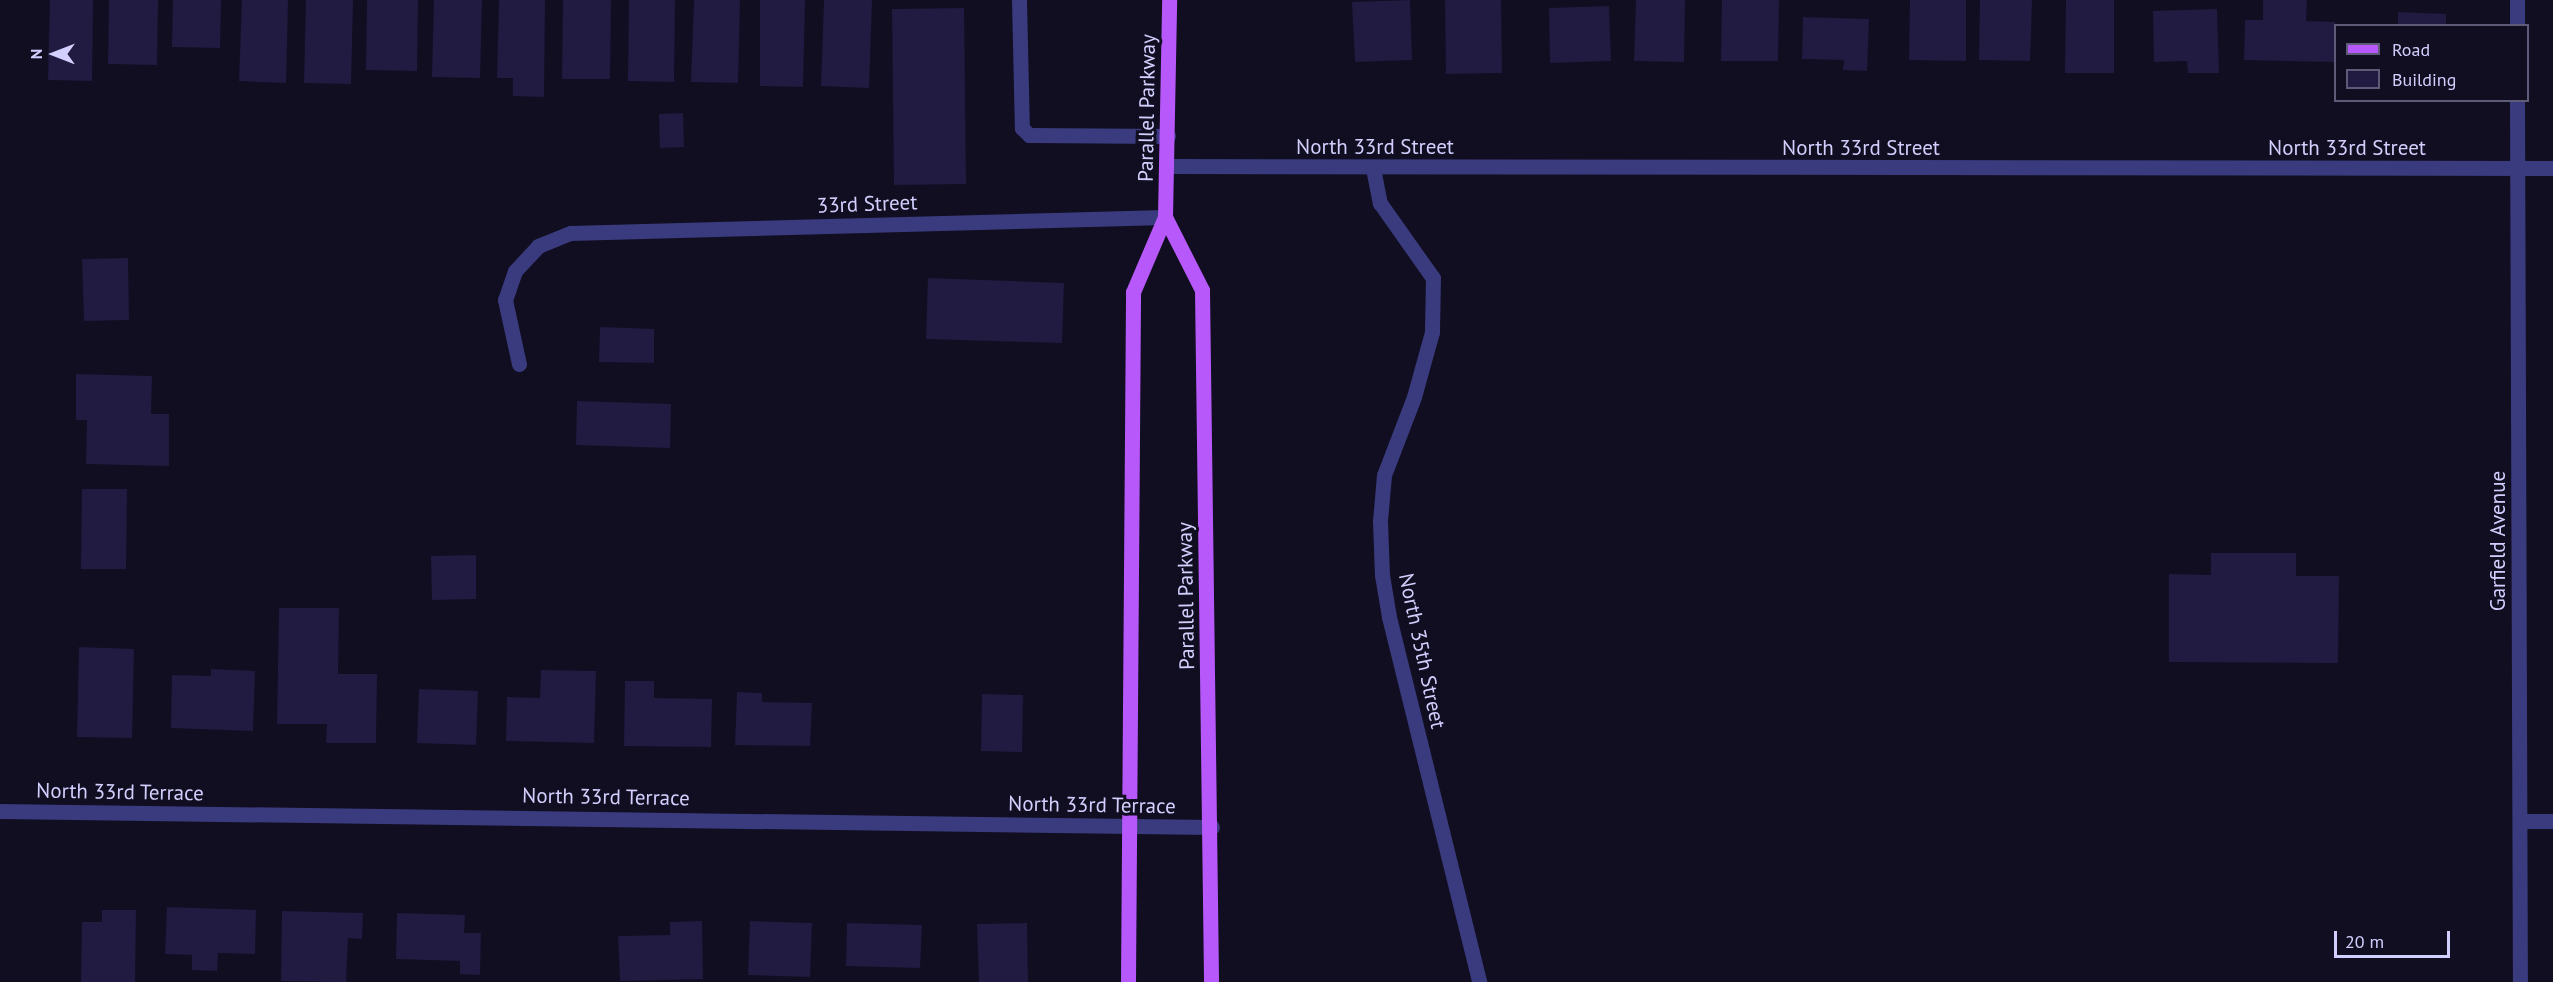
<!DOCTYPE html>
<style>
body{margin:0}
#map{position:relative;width:2553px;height:982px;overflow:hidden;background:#100e20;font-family:"PT Sans",sans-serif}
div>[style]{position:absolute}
.building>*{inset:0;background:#211a41}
.minor>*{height:15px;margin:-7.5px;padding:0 7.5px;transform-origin:7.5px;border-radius:7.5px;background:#3a3a7e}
.major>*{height:15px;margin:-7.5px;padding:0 7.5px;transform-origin:7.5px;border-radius:7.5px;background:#b759fa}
span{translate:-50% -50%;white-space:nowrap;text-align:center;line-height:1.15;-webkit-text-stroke:6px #100e20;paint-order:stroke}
.street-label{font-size:21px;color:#d2cffe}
.legend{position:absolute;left:2334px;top:24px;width:195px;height:78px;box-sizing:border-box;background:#100e20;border:2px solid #5e5b79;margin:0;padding:8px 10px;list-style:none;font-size:18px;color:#d2cffe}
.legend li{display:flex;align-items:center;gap:12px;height:30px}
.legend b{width:30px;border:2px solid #5e5b79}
.north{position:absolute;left:24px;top:24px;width:60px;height:60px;-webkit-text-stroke:4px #100e20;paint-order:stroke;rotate:270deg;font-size:16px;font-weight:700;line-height:24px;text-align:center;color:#d2cffe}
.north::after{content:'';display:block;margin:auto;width:21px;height:27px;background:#d2cffe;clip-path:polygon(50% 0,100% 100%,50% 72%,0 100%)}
.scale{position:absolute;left:2334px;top:931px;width:116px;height:27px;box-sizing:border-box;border:3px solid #d2cffe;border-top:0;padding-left:8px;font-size:18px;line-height:21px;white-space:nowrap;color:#d2cffe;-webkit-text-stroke:4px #100e20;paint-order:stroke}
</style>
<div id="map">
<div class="building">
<div style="clip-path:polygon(50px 0,93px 0,92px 81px,48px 80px)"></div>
<div style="clip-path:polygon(109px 0,158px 0,157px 65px,108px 64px)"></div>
<div style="clip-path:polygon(173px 0,221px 0,220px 48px,172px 47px)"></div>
<div style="clip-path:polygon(242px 0,288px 0,286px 83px,239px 81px)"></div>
<div style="clip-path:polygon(306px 0,353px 0,351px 84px,304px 83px)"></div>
<div style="clip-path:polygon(367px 0,418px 0,417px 71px,366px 70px)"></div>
<div style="clip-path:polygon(434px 0,482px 0,480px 78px,432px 77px)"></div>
<div style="clip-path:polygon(499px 0,545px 0,544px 97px,513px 96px,513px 78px,497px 78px)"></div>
<div style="clip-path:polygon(563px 0,611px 0,610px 79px,562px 79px)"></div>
<div style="clip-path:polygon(629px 0,675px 0,674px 82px,628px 81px)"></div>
<div style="clip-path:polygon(694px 0,740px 0,738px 83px,691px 82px)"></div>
<div style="clip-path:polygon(760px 0,805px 0,803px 87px,760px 86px)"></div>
<div style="clip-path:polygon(824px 0,872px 0,869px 88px,821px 86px)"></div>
<div style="clip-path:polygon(1410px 0,1412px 60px,1355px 62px,1352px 2px)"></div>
<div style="clip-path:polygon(1445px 0,1501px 0,1502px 73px,1446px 74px)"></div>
<div style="clip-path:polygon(1636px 0,1685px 0,1684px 62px,1634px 61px)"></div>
<div style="clip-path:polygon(1722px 0,1779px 0,1778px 61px,1721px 61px)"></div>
<div style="clip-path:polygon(1910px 0,1966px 0,1966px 61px,1909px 60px)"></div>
<div style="clip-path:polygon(1980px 0,2032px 0,2030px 61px,1979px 60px)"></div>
<div style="clip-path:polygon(2066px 0,2114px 0,2114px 73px,2065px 73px)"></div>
<div style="clip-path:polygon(2263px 0,2307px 0,2306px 21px,2335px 22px,2334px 62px,2244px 60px,2245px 20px,2263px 20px)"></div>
<div style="clip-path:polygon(1609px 6px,1611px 61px,1550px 63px,1549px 8px)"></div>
<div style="clip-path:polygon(964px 8px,966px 184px,894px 185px,892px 9px)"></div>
<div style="clip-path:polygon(2217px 9px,2219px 73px,2188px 73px,2187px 61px,2154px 62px,2153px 11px)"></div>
<div style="clip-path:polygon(2398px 12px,2446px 14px,2446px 26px,2398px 26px)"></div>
<div style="clip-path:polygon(1803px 17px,1869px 19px,1867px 71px,1843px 70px,1844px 60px,1802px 59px)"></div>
<div style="clip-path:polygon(683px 113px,684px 147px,660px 148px,659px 114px)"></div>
<div style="clip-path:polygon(128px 258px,129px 320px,84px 321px,82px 259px)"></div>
<div style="clip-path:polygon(928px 278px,1064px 283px,1062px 343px,926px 339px)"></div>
<div style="clip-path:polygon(600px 327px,654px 329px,654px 363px,599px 362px)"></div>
<div style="clip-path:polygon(76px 374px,152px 376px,151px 414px,169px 414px,169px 466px,86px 464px,87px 420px,76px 420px)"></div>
<div style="clip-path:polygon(577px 401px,671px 404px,670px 448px,576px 445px)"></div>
<div style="clip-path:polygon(82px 489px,127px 489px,126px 569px,81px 569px)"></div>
<div style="clip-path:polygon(2211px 553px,2296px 553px,2296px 576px,2339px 576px,2338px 663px,2169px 662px,2169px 574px,2211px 575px)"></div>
<div style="clip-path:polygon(476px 555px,476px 599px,432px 600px,431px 556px)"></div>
<div style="clip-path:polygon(279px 608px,339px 608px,338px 674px,377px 674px,376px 743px,326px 743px,327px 724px,277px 724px)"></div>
<div style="clip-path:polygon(79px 647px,134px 649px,132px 738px,77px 737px)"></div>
<div style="clip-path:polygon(211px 669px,255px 671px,253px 731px,171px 728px,172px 675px,211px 676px)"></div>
<div style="clip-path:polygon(541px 670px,596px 671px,594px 743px,506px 741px,507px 697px,540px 698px)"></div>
<div style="clip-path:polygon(625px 681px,654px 681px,654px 698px,712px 699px,711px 747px,624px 746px)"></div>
<div style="clip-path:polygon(419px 689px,478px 691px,476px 745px,417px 743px)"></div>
<div style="clip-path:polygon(737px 692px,762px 693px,762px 702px,812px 703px,810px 746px,735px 745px)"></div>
<div style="clip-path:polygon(982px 694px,1023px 695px,1022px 752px,981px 751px)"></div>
<div style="clip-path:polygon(167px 907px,256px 910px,255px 954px,218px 953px,217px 971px,192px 970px,192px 955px,165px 954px)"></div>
<div style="clip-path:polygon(102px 910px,136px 910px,135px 982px,81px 982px,82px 922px,102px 922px)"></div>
<div style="clip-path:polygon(282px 911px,363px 913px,362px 939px,348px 938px,346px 982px,281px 981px)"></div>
<div style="clip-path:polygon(397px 913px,465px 915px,464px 933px,481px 933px,480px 975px,460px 974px,460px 961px,396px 959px)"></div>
<div style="clip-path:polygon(702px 921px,703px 979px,620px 981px,618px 936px,670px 935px,670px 922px)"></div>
<div style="clip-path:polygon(750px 921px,812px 923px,810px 977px,748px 975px)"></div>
<div style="clip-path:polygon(847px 923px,922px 925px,920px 968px,846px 966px)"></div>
<div style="clip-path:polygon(1027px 923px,1028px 982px,979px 982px,977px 924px)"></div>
</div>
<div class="minor">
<div style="left:1019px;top:0;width:128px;rotate:88.7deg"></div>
<div style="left:1022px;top:128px;width:10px;rotate:45deg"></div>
<div style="left:1029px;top:135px;width:139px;rotate:0.4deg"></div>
<div style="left:2517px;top:26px;width:26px;rotate:-90deg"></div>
<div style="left:2517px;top:100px;width:882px;rotate:89.81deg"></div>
<div style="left:1168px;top:166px;width:1385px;rotate:0.08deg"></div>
<div style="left:1373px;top:168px;width:36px;rotate:79deg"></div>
<div style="left:1380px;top:203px;width:92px;rotate:54.8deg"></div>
<div style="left:1433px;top:278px;width:54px;rotate:91.1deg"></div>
<div style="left:1432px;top:332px;width:67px;rotate:105.5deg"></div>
<div style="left:1414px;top:397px;width:84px;rotate:111deg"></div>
<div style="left:1384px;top:475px;width:46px;rotate:95deg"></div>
<div style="left:1380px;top:521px;width:54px;rotate:87.9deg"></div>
<div style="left:1382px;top:575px;width:43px;rotate:80.5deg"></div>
<div style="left:1389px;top:617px;width:376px;rotate:76.1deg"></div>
<div style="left:519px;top:364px;width:66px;rotate:-102.3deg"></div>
<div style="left:505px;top:300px;width:31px;rotate:-71deg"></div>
<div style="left:515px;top:271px;width:34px;rotate:-47deg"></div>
<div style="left:538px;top:246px;width:35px;rotate:-22deg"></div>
<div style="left:570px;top:233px;width:595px;rotate:-1.54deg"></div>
<div style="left:0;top:811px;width:1212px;rotate:0.76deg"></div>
<div style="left:2521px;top:821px;width:32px"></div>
</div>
<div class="major">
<div style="left:1165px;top:217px;width:82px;rotate:63.1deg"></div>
<div style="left:1202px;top:290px;width:692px;rotate:89.25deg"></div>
<div style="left:1128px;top:982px;width:690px;rotate:-89.58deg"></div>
<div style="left:1133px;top:292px;width:82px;rotate:-66.9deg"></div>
<div style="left:1165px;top:217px;width:217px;rotate:-88.9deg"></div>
</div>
<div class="street-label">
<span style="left:1147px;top:108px;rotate:-89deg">Parallel Parkway</span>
<span style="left:1375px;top:147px">North 33rd Street</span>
<span style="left:1861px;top:148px">North 33rd Street</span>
<span style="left:2347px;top:148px">North 33rd Street</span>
<span style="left:867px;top:204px;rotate:-2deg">33rd Street</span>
<span style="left:2498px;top:541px;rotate:-90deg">Garfield Avenue</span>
<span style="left:1186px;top:596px;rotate:-91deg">Parallel Parkway</span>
<span style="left:1422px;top:651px;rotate:78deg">North 35th Street</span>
<span style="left:120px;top:792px;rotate:1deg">North 33rd Terrace</span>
<span style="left:606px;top:797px;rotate:1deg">North 33rd Terrace</span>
<span style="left:1092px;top:805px;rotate:1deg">North 33rd Terrace</span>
</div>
<ul class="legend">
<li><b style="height:8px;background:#b759fa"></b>Road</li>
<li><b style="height:16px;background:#211a41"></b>Building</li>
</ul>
<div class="north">N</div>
<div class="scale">20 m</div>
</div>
